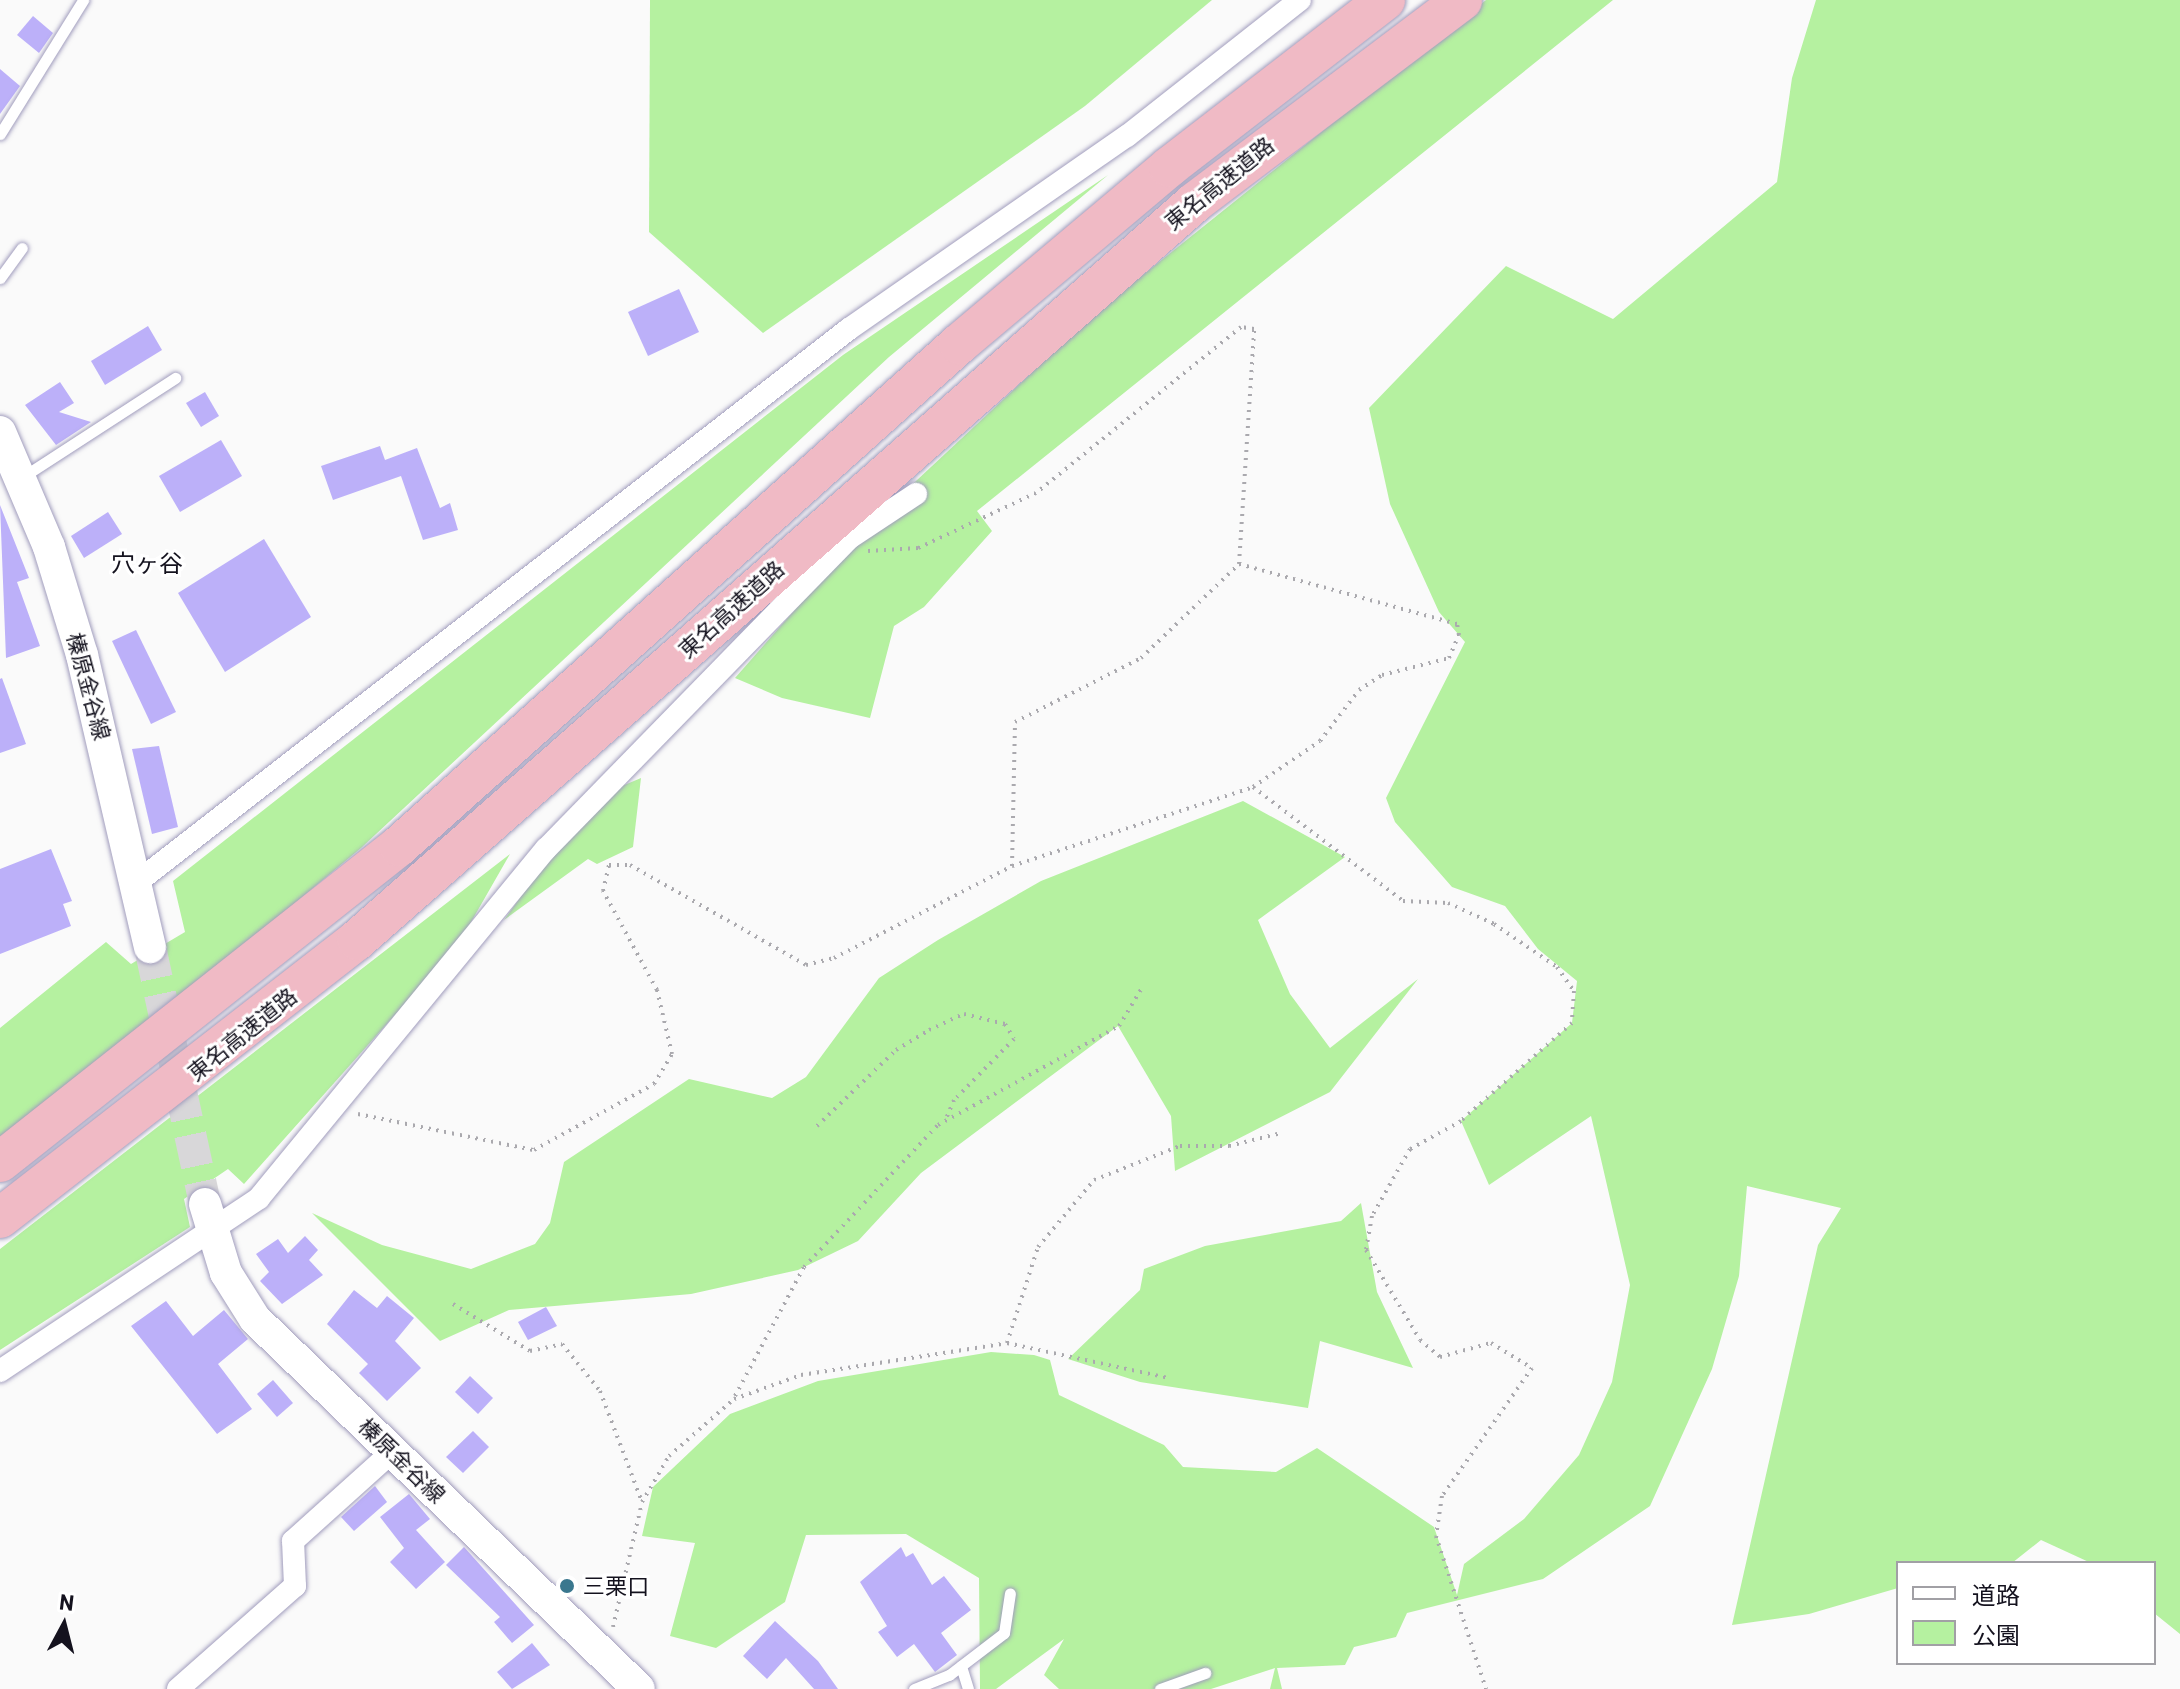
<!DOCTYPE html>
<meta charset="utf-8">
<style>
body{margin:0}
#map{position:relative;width:2180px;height:1689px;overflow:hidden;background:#fafafa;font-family:Barlow,"Noto Sans JP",sans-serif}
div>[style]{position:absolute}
.green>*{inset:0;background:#b5f1a0}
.building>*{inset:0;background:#bcb0f9}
.secondary-tunnel>*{height:32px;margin-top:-16px;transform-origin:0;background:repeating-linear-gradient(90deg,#d8d7d9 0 32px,transparent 0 48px)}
.path>*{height:4px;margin-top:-2px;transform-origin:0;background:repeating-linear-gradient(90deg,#aaa9ae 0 2px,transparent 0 8px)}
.roads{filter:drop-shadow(0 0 2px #a19dbd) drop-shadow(0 0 2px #a19dbd)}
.lane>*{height:11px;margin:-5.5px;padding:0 5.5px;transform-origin:5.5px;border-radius:5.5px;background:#fff}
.street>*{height:22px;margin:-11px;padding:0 11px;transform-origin:11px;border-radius:11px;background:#fff}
.secondary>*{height:32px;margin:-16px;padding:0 16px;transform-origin:16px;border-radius:16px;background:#fff}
.highway>*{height:40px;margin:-20px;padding:0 20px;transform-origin:20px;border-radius:20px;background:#f0bac5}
.dots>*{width:22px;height:22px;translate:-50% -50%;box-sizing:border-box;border:4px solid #fff;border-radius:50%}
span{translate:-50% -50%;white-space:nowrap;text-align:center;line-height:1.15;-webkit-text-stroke:6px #fff;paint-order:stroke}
.street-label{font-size:22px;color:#14121e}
.poi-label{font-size:22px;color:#14121e}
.left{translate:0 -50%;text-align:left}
.neighbourhood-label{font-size:24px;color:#14121e}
.legend{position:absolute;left:1896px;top:1561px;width:260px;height:104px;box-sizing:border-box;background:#fff;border:2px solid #a1a0a5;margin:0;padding:10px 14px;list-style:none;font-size:24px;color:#14121e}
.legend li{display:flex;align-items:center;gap:16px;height:40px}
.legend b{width:40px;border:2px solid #a1a0a5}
.north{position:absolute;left:24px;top:1585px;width:80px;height:80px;-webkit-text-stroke:6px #fff;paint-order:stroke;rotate:7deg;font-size:22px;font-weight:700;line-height:32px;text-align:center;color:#14121e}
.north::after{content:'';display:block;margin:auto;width:28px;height:36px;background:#14121e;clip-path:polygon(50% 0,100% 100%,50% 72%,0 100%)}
</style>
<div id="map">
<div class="green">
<div style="clip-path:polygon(650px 0,1212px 0,1085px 106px,763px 333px,649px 232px)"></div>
<div style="clip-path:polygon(1486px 0,1613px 0,977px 511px,992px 531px,924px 607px,894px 626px,870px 718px,782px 698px,735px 678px,871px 523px,1098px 311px)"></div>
<div style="clip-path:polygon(1816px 0,2180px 0,2180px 1634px,2154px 1613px,2154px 1563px,2091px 1563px,2041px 1540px,2012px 1563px,1898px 1563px,1898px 1588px,1809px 1614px,1732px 1625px,1818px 1245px,1841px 1208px,1747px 1186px,1739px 1276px,1712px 1369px,1650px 1506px,1543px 1579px,1407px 1613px,1396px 1637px,1354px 1647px,1345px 1665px,1277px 1668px,1282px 1689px,1270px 1689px,1275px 1668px,1211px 1689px,1059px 1689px,1044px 1675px,1064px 1639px,996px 1689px,980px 1689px,979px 1578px,906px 1534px,806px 1535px,785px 1602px,716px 1648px,670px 1636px,695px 1543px,642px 1536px,653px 1487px,730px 1414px,818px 1381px,991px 1352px,1034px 1355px,1050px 1360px,1059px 1395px,1164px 1445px,1183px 1467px,1276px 1472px,1317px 1448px,1434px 1527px,1457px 1595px,1464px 1564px,1524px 1519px,1579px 1455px,1612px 1382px,1630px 1285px,1591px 1116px,1489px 1185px,1461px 1121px,1572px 1023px,1577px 981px,1538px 949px,1505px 906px,1452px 887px,1395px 822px,1386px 798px,1465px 642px,1439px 612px,1390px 504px,1369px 408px,1506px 266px,1613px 319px,1777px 182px,1792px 78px)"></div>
<div style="clip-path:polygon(1108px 175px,889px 357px,361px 848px,72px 1089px,0 1139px,0 1028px,106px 942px,131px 964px,185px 932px,173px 881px,843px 355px)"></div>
<div style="clip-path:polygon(641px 778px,633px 847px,597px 864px,588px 859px,504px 920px,547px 860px,622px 786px)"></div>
<div style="clip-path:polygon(1243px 801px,1345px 857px,1258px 920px,1290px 994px,1330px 1048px,1418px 979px,1330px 1092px,1175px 1171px,1171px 1116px,1118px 1026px,921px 1173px,858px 1241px,798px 1270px,691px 1294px,509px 1310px,440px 1341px,312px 1213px,382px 1245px,471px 1269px,535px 1244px,550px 1223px,564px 1162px,689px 1079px,772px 1098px,806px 1077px,879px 978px,938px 940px,1041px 881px)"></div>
<div style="clip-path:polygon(510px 854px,459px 943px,244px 1184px,228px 1169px,184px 1199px,190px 1227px,0 1350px,0 1249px)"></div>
<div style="clip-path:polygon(1361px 1203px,1377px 1292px,1413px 1368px,1320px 1341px,1308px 1408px,1140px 1382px,1068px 1359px,1140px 1290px,1144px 1269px,1205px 1246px,1341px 1221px)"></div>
</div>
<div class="building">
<div style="clip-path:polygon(33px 16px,53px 33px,39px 53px,17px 35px)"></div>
<div style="clip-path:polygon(0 69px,20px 86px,0 114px)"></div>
<div style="clip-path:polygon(679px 289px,699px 332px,648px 356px,628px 312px)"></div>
<div style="clip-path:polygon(148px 326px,162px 350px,105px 385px,91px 361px)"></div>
<div style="clip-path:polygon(60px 382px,74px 403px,59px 412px,91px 422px,56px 445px,25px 405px)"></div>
<div style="clip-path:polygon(205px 392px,219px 416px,201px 427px,186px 403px)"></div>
<div style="clip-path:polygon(221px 440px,242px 476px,180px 512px,159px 476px)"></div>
<div style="clip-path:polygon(380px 446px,385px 460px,417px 448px,440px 508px,450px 503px,458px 530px,423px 540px,401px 476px,333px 500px,321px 466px)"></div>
<div style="clip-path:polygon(0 505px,29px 578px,17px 582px,40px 646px,6px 658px)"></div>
<div style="clip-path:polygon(108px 512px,122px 534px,84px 558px,71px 536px)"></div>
<div style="clip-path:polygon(264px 539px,311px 617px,225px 672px,178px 593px)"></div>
<div style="clip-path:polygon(136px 630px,176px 712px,151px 724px,112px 641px)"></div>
<div style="clip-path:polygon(2px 678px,26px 744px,0 753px,0 679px)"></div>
<div style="clip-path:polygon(159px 746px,178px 827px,152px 834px,132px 749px)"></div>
<div style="clip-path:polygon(51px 849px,72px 901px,63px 904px,71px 926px,0 954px,0 869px)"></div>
<div style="clip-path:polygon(305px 1236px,318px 1250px,309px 1260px,323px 1275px,282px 1304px,260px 1281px,269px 1272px,256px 1254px,278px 1239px,288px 1253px)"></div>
<div style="clip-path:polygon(354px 1290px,377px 1308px,387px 1296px,414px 1318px,395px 1341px,421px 1368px,387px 1401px,359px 1373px,368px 1364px,327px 1324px)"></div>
<div style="clip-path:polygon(166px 1301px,193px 1336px,224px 1310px,248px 1339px,218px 1364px,252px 1409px,217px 1434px,131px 1326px)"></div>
<div style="clip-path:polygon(546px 1307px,557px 1326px,528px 1340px,518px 1322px)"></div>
<div style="clip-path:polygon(470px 1376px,493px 1398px,478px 1414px,455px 1392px)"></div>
<div style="clip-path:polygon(273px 1380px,293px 1403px,277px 1417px,257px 1394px)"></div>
<div style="clip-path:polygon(473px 1431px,489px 1447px,463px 1473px,446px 1457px)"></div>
<div style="clip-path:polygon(375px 1486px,387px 1502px,354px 1531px,341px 1517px)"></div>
<div style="clip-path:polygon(409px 1494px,430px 1519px,416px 1530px,445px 1562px,416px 1589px,390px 1562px,404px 1548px,380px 1517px)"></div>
<div style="clip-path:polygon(464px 1547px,534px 1625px,512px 1643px,494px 1622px,500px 1617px,446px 1565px)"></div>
<div style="clip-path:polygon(901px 1547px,906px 1557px,913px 1553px,932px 1585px,944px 1576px,971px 1610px,941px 1633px,957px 1655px,935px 1672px,914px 1644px,897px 1657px,878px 1632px,887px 1626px,860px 1582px)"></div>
<div style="clip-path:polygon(775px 1621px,818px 1661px,838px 1689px,814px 1689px,786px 1658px,767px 1679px,743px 1656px)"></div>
<div style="clip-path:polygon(532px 1643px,550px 1665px,512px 1689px,497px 1672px)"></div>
</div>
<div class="secondary-tunnel">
<div style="left:150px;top:947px;width:263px;rotate:77.9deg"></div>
</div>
<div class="path">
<div style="left:1253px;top:787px;width:188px;rotate:37.2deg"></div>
<div style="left:1403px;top:901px;width:45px;rotate:2.5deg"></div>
<div style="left:1448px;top:903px;width:51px;rotate:24.5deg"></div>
<div style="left:1494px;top:924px;width:76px;rotate:34.3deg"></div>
<div style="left:1557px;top:967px;width:29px;rotate:55deg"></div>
<div style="left:1574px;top:991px;width:32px;rotate:94deg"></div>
<div style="left:1572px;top:1023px;width:148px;rotate:138.6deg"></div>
<div style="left:1461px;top:1121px;width:58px;rotate:151.2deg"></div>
<div style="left:1410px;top:1149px;width:77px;rotate:119.6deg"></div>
<div style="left:1372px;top:1216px;width:35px;rotate:100deg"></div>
<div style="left:1366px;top:1250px;width:105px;rotate:59deg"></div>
<div style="left:1420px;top:1340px;width:26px;rotate:40deg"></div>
<div style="left:1440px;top:1357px;width:53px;rotate:-15.4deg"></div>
<div style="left:1491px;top:1343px;width:48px;rotate:31.4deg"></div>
<div style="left:1532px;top:1368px;width:156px;rotate:125.1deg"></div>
<div style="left:1442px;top:1496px;width:40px;rotate:98.5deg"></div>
<div style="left:1436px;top:1536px;width:161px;rotate:71.9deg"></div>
<div style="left:1012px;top:866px;width:144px;rotate:-88.8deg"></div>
<div style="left:1015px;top:722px;width:141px;rotate:-26.9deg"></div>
<div style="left:1141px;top:658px;width:136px;rotate:-43.8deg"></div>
<div style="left:358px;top:1114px;width:180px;rotate:11.6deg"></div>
<div style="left:534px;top:1150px;width:137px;rotate:-28.8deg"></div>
<div style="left:654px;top:1084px;width:35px;rotate:-59deg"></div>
<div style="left:672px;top:1054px;width:66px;rotate:-103.2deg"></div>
<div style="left:657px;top:990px;width:113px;rotate:-118.6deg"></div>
<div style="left:603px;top:891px;width:27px;rotate:-77deg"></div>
<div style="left:609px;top:865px;width:21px"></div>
<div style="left:630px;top:865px;width:202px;rotate:29.6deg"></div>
<div style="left:806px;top:965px;width:29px;rotate:-14deg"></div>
<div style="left:834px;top:958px;width:200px;rotate:-27.3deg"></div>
<div style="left:1012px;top:866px;width:254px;rotate:-18.1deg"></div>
<div style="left:1253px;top:787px;width:81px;rotate:-34.5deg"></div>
<div style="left:1320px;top:741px;width:64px;rotate:-52.6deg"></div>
<div style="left:1359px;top:690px;width:27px;rotate:-33deg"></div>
<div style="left:1382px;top:675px;width:69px;rotate:-14.2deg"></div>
<div style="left:1449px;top:658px;width:25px;rotate:-67deg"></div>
<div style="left:1459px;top:635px;width:11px;rotate:-100deg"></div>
<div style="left:1457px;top:624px;width:226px;rotate:-164.6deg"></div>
<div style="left:1239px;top:564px;width:235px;rotate:-86.3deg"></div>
<div style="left:1254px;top:329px;width:13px;rotate:-171deg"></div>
<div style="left:1241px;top:327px;width:264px;rotate:141deg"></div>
<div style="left:1036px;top:493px;width:130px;rotate:155deg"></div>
<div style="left:918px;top:548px;width:50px;rotate:176.6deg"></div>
<div style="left:817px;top:1126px;width:110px;rotate:-43.9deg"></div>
<div style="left:896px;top:1050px;width:39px;rotate:-31deg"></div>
<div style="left:929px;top:1030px;width:38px;rotate:-25deg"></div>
<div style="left:964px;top:1014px;width:42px;rotate:13.7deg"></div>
<div style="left:1005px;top:1024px;width:17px;rotate:59deg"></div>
<div style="left:1014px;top:1039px;width:86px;rotate:134.5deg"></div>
<div style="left:954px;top:1100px;width:21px;rotate:113deg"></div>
<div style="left:453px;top:1304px;width:90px;rotate:31.4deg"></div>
<div style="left:530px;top:1351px;width:33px;rotate:-12deg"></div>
<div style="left:562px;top:1344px;width:60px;rotate:51deg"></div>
<div style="left:600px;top:1391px;width:119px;rotate:69.3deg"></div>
<div style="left:1007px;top:1343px;width:101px;rotate:-72.1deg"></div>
<div style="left:1038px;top:1247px;width:87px;rotate:-50.1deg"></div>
<div style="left:1094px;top:1180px;width:92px;rotate:-21.6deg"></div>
<div style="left:1180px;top:1146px;width:49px"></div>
<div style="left:1229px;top:1146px;width:54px;rotate:-14deg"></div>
<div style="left:735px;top:1396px;width:146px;rotate:-61.9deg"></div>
<div style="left:804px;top:1267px;width:195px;rotate:-46.7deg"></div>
<div style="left:938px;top:1125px;width:206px;rotate:-28.7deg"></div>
<div style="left:1119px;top:1026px;width:47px;rotate:-59deg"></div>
<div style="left:613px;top:1627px;width:128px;rotate:-76.9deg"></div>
<div style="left:642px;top:1502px;width:53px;rotate:-59.6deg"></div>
<div style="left:669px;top:1456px;width:86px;rotate:-41.2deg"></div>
<div style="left:734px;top:1399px;width:71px;rotate:-19.7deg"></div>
<div style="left:801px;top:1375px;width:208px;rotate:-8.8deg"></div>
<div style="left:1007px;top:1343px;width:166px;rotate:12.2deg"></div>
</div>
<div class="roads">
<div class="lane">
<div style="left:0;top:134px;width:158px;rotate:-58.2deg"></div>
<div style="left:0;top:278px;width:37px;rotate:-54deg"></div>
<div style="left:21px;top:478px;width:184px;rotate:-33deg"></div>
<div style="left:961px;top:1666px;width:24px;rotate:73deg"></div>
<div style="left:914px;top:1689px;width:38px;rotate:-22deg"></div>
<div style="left:949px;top:1675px;width:69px;rotate:-37.4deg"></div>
<div style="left:1004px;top:1633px;width:40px;rotate:-81.5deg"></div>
<div style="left:1160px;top:1689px;width:48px;rotate:-19.6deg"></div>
</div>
<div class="street">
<div style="left:136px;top:883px;width:903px;rotate:-37.85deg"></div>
<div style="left:849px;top:329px;width:338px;rotate:-34.8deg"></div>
<div style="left:1127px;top:136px;width:220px;rotate:-38.2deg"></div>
<div style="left:0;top:1371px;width:311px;rotate:-33.7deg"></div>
<div style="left:259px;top:1198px;width:452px;rotate:-50.6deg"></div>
<div style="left:546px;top:849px;width:436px;rotate:-45.7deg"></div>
<div style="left:851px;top:537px;width:78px;rotate:-33.5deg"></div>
<div style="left:178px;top:1689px;width:156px;rotate:-41.4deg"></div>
<div style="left:295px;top:1586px;width:45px;rotate:-92.5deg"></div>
<div style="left:293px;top:1541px;width:135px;rotate:-42deg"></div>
</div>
<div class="secondary">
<div style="left:0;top:432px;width:125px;rotate:66.9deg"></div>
<div style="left:49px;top:547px;width:113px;rotate:73deg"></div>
<div style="left:82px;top:655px;width:300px;rotate:76.9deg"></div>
<div style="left:205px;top:1204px;width:72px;rotate:73.1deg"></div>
<div style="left:226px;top:1273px;width:54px;rotate:57.8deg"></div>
<div style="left:255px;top:1319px;width:533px;rotate:43.94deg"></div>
</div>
<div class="highway">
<div style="left:0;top:1162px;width:509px;rotate:-38.38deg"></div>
<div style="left:399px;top:846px;width:752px;rotate:-41.87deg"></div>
<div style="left:959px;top:344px;width:275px;rotate:-40.1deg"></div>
<div style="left:1169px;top:167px;width:273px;rotate:-37.7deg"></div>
<div style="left:0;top:1218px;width:452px;rotate:-37.9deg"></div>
<div style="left:357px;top:940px;width:1115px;rotate:-41.36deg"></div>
<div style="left:1194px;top:203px;width:336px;rotate:-37.1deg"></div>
</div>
</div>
<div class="dots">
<div style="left:567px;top:1586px;background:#3a778e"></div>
</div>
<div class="street-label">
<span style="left:1219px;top:183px;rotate:-39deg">東名高速道路</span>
<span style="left:731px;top:609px;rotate:-42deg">東名高速道路</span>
<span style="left:89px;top:686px;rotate:75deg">榛原金谷線</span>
<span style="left:242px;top:1034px;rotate:-39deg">東名高速道路</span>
<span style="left:402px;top:1460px;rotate:44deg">榛原金谷線</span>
</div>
<div class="poi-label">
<span class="left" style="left:583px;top:1586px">三栗口</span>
</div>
<div class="neighbourhood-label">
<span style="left:147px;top:563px">穴ヶ谷</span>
</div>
<ul class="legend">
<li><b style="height:10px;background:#fff"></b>道路</li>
<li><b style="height:22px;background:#b5f1a0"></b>公園</li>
</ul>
<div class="north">N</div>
</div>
